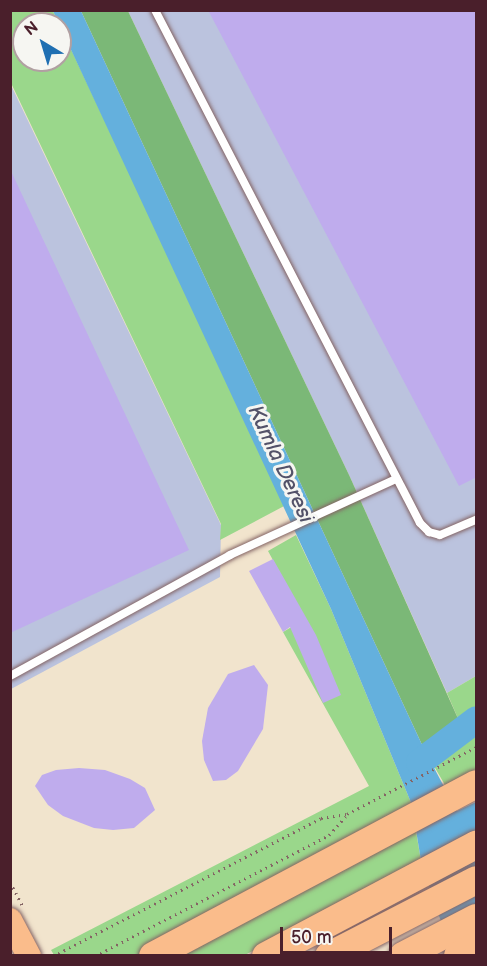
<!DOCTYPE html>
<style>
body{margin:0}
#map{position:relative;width:487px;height:966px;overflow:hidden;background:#f1e4cd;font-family:"Balsamiq Sans",sans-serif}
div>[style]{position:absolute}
.industrial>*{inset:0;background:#bbc3de}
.green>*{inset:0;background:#9ad78b}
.forest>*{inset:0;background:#7bb877}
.water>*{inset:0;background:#64b0dd}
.river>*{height:27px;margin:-13.5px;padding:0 13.5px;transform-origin:13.5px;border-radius:13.5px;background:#64b0dd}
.building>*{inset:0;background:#bfaced}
.path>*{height:3px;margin-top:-1.5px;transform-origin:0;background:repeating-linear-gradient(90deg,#846464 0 1.5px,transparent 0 6px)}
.roads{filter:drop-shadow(0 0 2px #846464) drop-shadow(0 0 2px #846464)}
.lane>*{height:8px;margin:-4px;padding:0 4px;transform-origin:4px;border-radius:4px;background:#fff}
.primary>*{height:24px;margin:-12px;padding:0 12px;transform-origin:12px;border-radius:12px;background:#fabc8b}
.highway>*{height:28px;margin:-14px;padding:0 14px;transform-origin:14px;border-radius:14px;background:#fabc8b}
span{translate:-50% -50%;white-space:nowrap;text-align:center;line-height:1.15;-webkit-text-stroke:6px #f6f6f2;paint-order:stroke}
.water-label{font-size:21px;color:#535269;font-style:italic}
.frame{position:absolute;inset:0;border:12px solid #4a1f2b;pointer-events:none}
.north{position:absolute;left:12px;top:12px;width:60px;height:60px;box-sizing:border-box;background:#f6f6f2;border:2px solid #b1a0a2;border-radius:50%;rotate:322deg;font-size:16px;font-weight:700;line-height:24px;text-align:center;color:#4a1f2b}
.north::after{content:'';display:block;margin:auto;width:21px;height:27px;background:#1f6fb2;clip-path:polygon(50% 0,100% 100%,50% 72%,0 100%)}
.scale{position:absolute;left:280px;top:927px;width:112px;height:27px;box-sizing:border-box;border:3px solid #4a1f2b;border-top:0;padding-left:8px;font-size:18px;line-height:21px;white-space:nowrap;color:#4a1f2b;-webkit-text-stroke:4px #f6f6f2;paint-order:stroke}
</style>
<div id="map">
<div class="industrial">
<div style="clip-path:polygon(128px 11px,476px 11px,476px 676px,447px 693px,350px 477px)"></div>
<div style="clip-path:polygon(10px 83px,221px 525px,220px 577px,11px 689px)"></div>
</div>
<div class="green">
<div style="clip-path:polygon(11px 11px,53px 11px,59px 24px,24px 24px,24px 60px,60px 60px,60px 26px,286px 505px,220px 540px,221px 524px,11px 83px)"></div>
<div style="clip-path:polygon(296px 535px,331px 609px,412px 805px,139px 955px,54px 955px,51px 950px,369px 786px,283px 632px,305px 619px,268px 551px)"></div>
<div style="clip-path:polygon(476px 676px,476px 769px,445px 785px,424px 749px,444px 740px,460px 723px,447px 693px)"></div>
<div style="clip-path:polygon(415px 825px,421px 861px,245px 955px,175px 956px)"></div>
</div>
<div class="forest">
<div style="clip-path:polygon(81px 11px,128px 11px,350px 477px,460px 723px,444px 740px,424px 749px)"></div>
</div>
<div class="water">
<div style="clip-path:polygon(53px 11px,81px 11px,424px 749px,457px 811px,476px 802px,476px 955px,452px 955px,421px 861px,412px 805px,331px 609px)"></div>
</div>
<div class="river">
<div style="left:419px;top:762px;width:71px;rotate:-37deg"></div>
</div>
<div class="building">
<div style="clip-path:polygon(208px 10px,477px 10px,477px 477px,459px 486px)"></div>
<div style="clip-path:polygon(10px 169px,189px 550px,10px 633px)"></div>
<div style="clip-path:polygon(273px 559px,316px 635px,341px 695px,323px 703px,290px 627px,283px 632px,249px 571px)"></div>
<div style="clip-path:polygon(254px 665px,268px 685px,263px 729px,238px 771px,226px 780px,213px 781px,204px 760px,202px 741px,208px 708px,228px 674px)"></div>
<div style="clip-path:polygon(79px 768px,105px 770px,130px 779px,145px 788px,155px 810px,134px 828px,113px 830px,94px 828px,63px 816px,48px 805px,35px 786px,42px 775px,56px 770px)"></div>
</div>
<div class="path">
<div style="left:10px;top:882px;width:26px;rotate:62deg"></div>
<div style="left:53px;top:956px;width:301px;rotate:-27.2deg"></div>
<div style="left:321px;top:818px;width:26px;rotate:-9deg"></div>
<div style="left:347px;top:814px;width:145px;rotate:-27.4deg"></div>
<div style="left:95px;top:956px;width:263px;rotate:-27.3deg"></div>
<div style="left:329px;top:835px;width:25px;rotate:-48deg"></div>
</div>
<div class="roads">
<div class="lane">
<div style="left:155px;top:10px;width:577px;rotate:62.68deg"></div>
<div style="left:420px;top:523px;width:13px;rotate:45deg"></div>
<div style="left:429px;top:532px;width:11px;rotate:15deg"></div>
<div style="left:440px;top:535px;width:39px;rotate:-23deg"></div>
<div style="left:10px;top:676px;width:251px;rotate:-28.8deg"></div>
<div style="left:230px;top:555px;width:183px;rotate:-24.6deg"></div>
</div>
<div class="primary">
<div style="left:10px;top:920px;width:41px;rotate:62.2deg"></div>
</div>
<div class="highway">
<div style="left:153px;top:956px;width:366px;rotate:-28deg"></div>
<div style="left:266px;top:956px;width:238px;rotate:-27.9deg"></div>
<div style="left:329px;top:956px;width:165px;rotate:-27.3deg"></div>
<div style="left:403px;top:956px;width:82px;rotate:-27.5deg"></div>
<div style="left:458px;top:956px;width:21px;rotate:-29deg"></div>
</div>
</div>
<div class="water-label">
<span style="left:280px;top:464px;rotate:65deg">Kumla Deresi</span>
</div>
<div class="frame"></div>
<div class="north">N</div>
<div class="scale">50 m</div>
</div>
